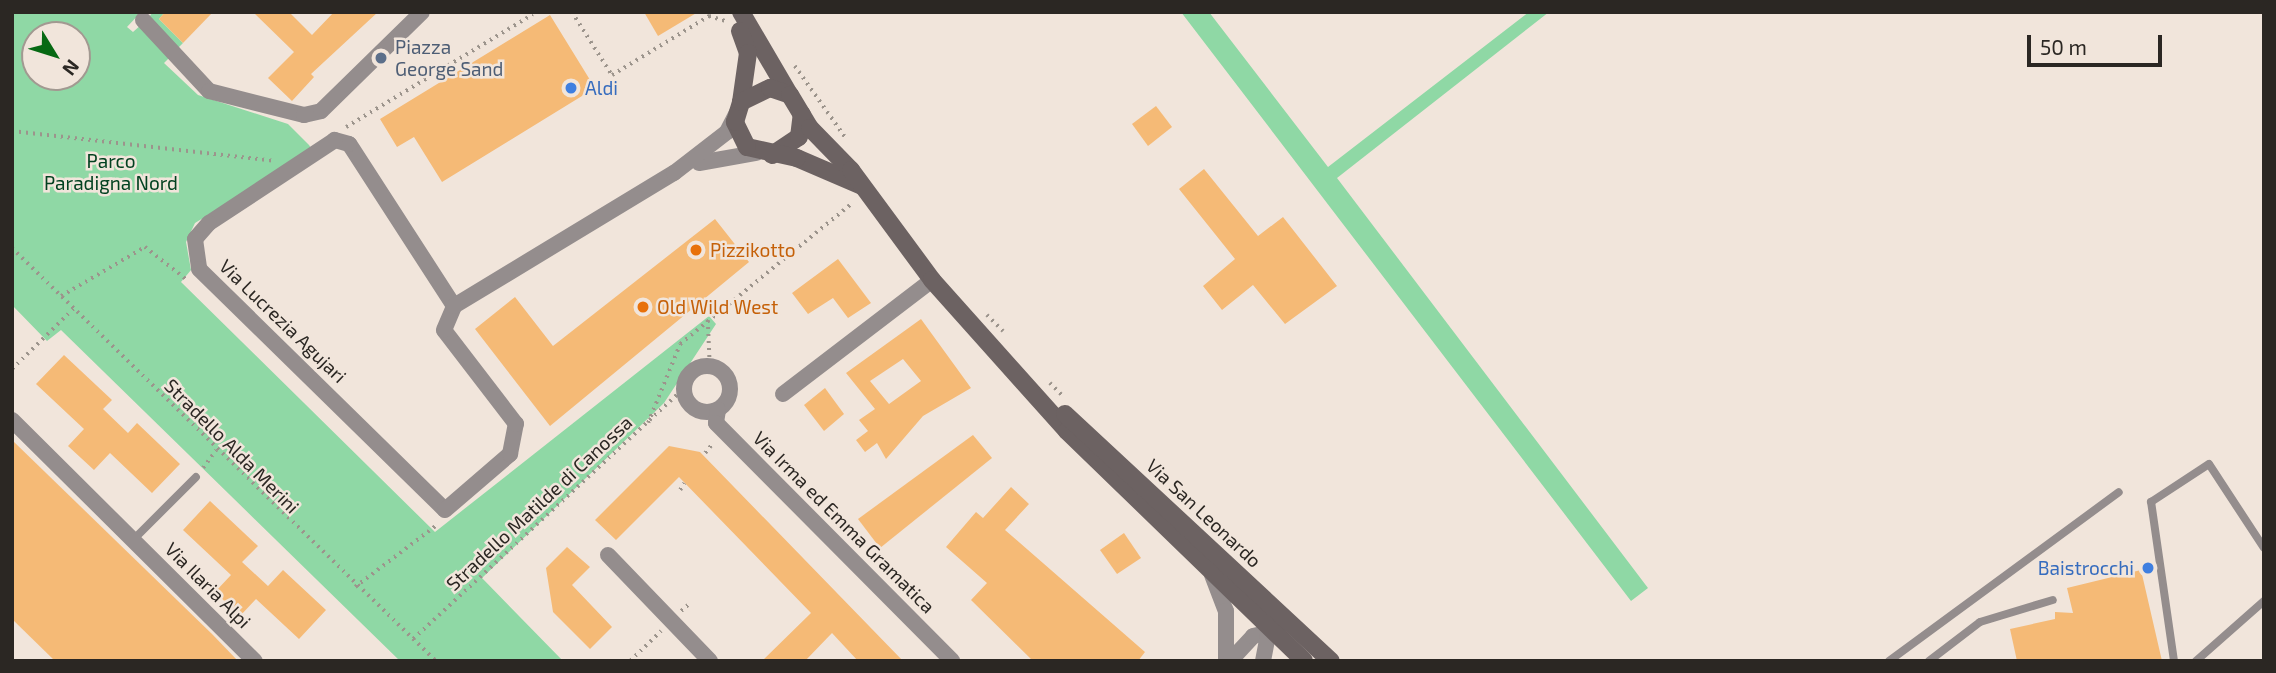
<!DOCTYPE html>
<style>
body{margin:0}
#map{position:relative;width:2276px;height:673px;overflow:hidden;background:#f1e5db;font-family:"Exo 2",sans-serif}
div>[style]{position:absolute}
.green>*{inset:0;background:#8fd8a5}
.building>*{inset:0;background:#f5ba76}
.path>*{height:3.5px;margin-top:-1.75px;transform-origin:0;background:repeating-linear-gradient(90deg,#9c948c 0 2px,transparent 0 7px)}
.lane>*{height:8px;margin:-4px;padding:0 4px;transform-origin:4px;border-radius:4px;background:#948d8d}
.street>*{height:16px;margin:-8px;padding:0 8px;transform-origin:8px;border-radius:8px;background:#948d8d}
.street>.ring{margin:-8px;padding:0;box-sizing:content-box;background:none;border:16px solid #948d8d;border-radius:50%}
.secondary>*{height:18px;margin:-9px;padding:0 9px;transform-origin:9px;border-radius:9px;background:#6c6262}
.dots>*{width:19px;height:19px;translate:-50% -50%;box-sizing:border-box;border:4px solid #f1e5db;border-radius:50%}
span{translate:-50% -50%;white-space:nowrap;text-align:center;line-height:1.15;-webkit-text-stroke:5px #f1e5db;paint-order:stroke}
.service-label{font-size:19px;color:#4e5e75}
.left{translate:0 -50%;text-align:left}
.shop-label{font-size:19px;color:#366cbe}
.right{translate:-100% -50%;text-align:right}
.park-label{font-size:19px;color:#024120}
.food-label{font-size:19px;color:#c56008}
.street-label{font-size:19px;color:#2b2723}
.frame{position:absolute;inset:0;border:14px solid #2b2723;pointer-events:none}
.north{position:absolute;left:21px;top:21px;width:70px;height:70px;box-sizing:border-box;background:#f1e5db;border:2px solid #a29991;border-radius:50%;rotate:128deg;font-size:19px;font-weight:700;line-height:28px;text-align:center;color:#2b2723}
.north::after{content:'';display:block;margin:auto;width:24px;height:32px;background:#076913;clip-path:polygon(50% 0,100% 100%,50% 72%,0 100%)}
.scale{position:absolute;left:2027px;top:35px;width:135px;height:32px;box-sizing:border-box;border:4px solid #2b2723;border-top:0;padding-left:9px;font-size:21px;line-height:24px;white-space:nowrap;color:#2b2723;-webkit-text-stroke:5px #f1e5db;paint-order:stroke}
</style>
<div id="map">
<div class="green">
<div style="clip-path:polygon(evenodd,12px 12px,141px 12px,127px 27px,133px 32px,142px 24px,173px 54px,164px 63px,198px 95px,288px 124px,309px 145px,313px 151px,195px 223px,186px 242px,191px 270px,181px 282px,435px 532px,709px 316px,716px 324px,664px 403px,482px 578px,563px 661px,400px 661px,61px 330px,47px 341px,12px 305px,12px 12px,35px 35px,77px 35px,77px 77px,35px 77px,35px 35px)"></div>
<div style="clip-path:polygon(153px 12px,165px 12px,159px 19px,183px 43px,177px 49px,149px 17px)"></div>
<div style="clip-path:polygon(1181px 12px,1209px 12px,1328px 167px,1529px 12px,1549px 12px,1337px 178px,1648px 588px,1631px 601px)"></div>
</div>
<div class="building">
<div style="clip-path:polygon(165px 12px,213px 12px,183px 43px,159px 19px)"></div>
<div style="clip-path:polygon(253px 12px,289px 12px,312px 35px,334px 12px,378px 12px,311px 74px,314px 77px,292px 101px,268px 78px,294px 52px)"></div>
<div style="clip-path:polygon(644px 12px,698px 12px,658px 36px)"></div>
<div style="clip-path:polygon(550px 15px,595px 88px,442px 182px,414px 137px,397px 147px,380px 119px)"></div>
<div style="clip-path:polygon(1156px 106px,1172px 127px,1148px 146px,1132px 124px)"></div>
<div style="clip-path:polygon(1204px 169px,1258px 236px,1283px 217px,1337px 286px,1285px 324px,1253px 285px,1222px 310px,1203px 286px,1235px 259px,1179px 189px)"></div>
<div style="clip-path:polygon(715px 219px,749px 262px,550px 426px,475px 329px,515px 297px,553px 346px)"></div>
<div style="clip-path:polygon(838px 259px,871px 303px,848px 318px,833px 298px,808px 314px,792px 293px)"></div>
<div style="clip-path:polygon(evenodd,921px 319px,971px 388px,923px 416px,886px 459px,877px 443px,865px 452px,856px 440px,868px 431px,859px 420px,875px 409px,846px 373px,921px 319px,903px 359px,921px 381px,889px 404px,870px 381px,903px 359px)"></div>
<div style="clip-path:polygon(64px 355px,112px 400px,103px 409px,128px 433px,137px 423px,180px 464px,152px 493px,110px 453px,94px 470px,68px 446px,84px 429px,36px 384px)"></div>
<div style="clip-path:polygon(825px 388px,844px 414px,824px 431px,804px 405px)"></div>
<div style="clip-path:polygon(973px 435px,992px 458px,880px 548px,858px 519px)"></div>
<div style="clip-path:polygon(12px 440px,212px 634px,238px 661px,55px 661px,12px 619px)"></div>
<div style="clip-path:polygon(669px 446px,700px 452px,903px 661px,858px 661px,832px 633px,805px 661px,762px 661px,811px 613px,679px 477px,616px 540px,595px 520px)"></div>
<div style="clip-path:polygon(1011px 487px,1029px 504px,1005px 530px,1145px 652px,1138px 661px,1033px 661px,971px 600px,987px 583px,946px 547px,976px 512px,983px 518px)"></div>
<div style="clip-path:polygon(210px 501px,258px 546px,242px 562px,268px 586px,283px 570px,326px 610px,299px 639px,256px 599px,240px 616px,215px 592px,231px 575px,183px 530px)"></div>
<div style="clip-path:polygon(1124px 533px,1141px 558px,1117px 574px,1100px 550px)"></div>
<div style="clip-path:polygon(567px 547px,590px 567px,572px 585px,612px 627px,590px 649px,553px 612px,546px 568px)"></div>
<div style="clip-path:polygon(2141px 570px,2162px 661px,2017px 661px,2010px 629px,2055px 619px,2055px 612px,2073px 613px,2067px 588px)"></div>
</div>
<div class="path">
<div style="left:572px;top:12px;width:75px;rotate:57.6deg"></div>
<div style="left:612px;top:75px;width:114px;rotate:-31.3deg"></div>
<div style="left:709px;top:16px;width:17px;rotate:17deg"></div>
<div style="left:795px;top:66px;width:87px;rotate:54.8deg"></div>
<div style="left:346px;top:127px;width:218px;rotate:-31.1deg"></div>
<div style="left:12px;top:131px;width:264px;rotate:6.5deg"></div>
<div style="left:12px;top:248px;width:592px;rotate:44.25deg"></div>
<div style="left:61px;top:296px;width:97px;rotate:-30.3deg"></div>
<div style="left:145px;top:247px;width:52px;rotate:38deg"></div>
<div style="left:987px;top:315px;width:23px;rotate:45deg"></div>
<div style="left:708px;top:320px;width:46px;rotate:87.5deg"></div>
<div style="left:12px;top:369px;width:86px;rotate:-44.5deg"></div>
<div style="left:1050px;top:383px;width:20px;rotate:45deg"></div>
<div style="left:648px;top:423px;width:85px;rotate:-67.9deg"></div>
<div style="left:680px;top:344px;width:222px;rotate:-39.3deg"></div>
<div style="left:705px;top:453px;width:13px;rotate:-51deg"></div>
<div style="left:203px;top:468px;width:22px;rotate:-54deg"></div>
<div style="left:680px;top:490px;width:8px;rotate:-60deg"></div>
<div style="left:355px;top:587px;width:104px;rotate:-37.2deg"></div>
<div style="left:681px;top:611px;width:9px;rotate:-41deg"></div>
<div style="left:413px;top:639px;width:369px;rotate:-42.8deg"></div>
<div style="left:630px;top:661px;width:43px;rotate:-44.1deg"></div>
</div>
<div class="lane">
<div style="left:133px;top:540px;width:89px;rotate:-45deg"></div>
<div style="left:1889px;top:661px;width:285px;rotate:-36.3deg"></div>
<div style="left:1929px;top:661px;width:64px;rotate:-37.4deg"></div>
<div style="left:1980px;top:622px;width:76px;rotate:-16.8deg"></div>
<div style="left:2174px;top:661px;width:161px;rotate:-98.2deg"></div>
<div style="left:2151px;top:502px;width:69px;rotate:-33.2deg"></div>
<div style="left:2209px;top:464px;width:100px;rotate:56.8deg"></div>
<div style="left:2196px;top:661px;width:91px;rotate:-41.4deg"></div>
</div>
<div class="street">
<div style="left:143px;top:20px;width:97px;rotate:47.1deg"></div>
<div style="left:209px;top:91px;width:98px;rotate:14.2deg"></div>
<div style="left:304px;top:115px;width:17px;rotate:-13deg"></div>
<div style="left:321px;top:111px;width:141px;rotate:-44.4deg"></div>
<div style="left:699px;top:163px;width:58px;rotate:-10deg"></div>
<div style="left:454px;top:306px;width:193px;rotate:-122.9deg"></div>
<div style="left:349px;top:144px;width:15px;rotate:-164deg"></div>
<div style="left:335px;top:140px;width:151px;rotate:146.6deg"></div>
<div style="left:209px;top:223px;width:21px;rotate:131deg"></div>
<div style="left:195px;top:239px;width:30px;rotate:82deg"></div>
<div style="left:199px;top:269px;width:344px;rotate:44.4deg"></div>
<div style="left:445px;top:510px;width:86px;rotate:-40.7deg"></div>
<div style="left:510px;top:454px;width:31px;rotate:-79deg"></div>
<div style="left:516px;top:424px;width:118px;rotate:-127.5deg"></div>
<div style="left:444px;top:330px;width:26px;rotate:-67deg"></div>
<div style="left:454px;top:306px;width:257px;rotate:-31.2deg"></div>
<div style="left:674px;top:173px;width:67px;rotate:-37.7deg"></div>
<div style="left:727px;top:132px;width:22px;rotate:-63deg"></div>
<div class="ring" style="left:684px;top:366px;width:30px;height:30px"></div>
<div style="left:783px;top:394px;width:188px;rotate:-37.4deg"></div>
<div style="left:718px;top:410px;width:13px;rotate:99deg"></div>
<div style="left:716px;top:423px;width:335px;rotate:45.2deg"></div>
<div style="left:12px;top:420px;width:342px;rotate:44.8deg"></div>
<div style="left:608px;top:555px;width:147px;rotate:46.1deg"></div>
<div style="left:1212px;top:575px;width:39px;rotate:69deg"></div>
<div style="left:1226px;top:611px;width:50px;rotate:90deg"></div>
<div style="left:1230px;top:661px;width:34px;rotate:-47deg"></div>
<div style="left:1253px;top:636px;width:26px;rotate:-13deg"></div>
<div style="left:1263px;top:661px;width:43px;rotate:-79.2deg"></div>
</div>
<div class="secondary">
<div style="left:741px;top:12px;width:93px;rotate:59.6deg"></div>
<div style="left:740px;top:31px;width:23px;rotate:70deg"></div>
<div style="left:748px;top:53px;width:49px;rotate:98.1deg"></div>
<div style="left:772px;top:155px;width:32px;rotate:-34deg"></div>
<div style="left:799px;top:137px;width:23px;rotate:-83deg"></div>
<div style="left:862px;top:186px;width:71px;rotate:-156.7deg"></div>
<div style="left:797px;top:158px;width:51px;rotate:-167.6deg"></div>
<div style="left:747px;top:147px;width:28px;rotate:-116deg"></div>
<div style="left:735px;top:122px;width:21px;rotate:-73deg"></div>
<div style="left:741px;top:102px;width:32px;rotate:-26deg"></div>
<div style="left:770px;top:88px;width:21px;rotate:19deg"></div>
<div style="left:790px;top:95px;width:39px;rotate:59deg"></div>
<div style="left:810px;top:128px;width:59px;rotate:45.7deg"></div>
<div style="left:851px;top:170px;width:137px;rotate:53.6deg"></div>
<div style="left:932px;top:280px;width:203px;rotate:48.2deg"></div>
<div style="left:1067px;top:431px;width:330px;rotate:44.1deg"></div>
<div style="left:1065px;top:414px;width:363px;rotate:42.9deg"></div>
</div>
<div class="dots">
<div style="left:381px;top:58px;background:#5c6f8a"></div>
<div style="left:571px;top:88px;background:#3f7fe0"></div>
<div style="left:696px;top:250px;background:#e8710a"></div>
<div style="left:643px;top:307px;background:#e8710a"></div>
<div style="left:2148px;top:568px;background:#3f7fe0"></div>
</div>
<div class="service-label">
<span class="left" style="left:395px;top:58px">Piazza<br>George Sand</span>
</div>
<div class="shop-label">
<span class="left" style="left:585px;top:88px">Aldi</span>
<span class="right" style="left:2134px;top:568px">Baistrocchi</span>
</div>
<div class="park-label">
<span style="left:111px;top:172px">Parco<br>Paradigna Nord</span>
</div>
<div class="food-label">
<span class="left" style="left:710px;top:250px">Pizzikotto</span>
<span class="left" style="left:657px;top:307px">Old Wild West</span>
</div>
<div class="street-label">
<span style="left:283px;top:321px;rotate:44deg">Via Lucrezia Agujari</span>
<span style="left:232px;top:446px;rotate:45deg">Stradello Alda Merini</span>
<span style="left:539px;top:503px;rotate:-43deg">Stradello Matilde di Canossa</span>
<span style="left:1204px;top:513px;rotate:43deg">Via San Leonardo</span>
<span style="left:844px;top:522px;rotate:45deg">Via Irma ed Emma Gramatica</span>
<span style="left:208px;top:585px;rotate:45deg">Via Ilaria Alpi</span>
</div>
<div class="frame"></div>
<div class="north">N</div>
<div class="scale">50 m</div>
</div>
